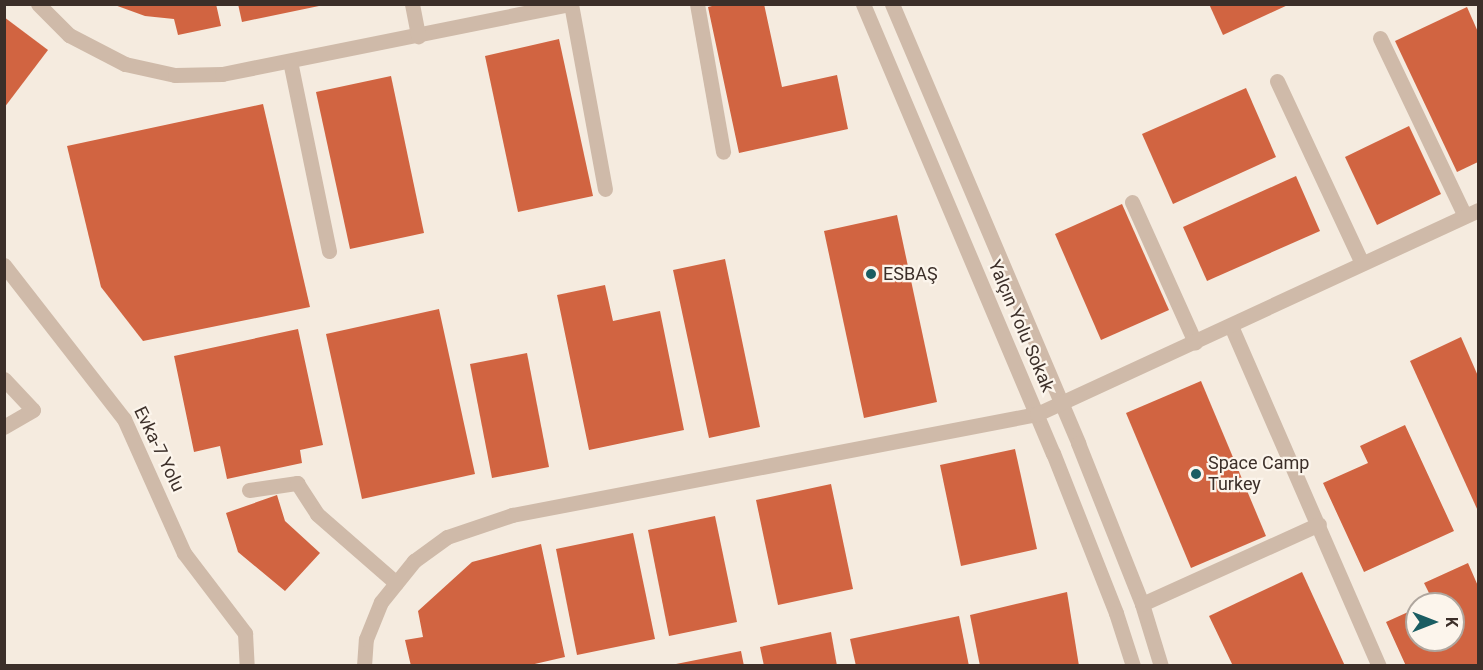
<!DOCTYPE html>
<meta charset="utf-8">
<style>
body{margin:0}
#map{position:relative;width:1483px;height:670px;overflow:hidden;background:#f5ebdf;font-family:Roboto,sans-serif}
div>[style]{position:absolute}
.building>*{inset:0;background:#d16441}
.minor>*{height:15px;margin:-7.5px;padding:0 7.5px;transform-origin:7.5px;border-radius:7.5px;background:#cfbaa9}
.dots>*{width:16px;height:16px;translate:-50% -50%;box-sizing:border-box;border:3px solid #fcf5ec;border-radius:50%}
span{translate:-50% -50%;white-space:nowrap;text-align:center;line-height:1.15;-webkit-text-stroke:4.5px #fcf5ec;paint-order:stroke}
.poi-label{font-size:18px;color:#3c2f29}
.left{translate:0 -50%;text-align:left}
.street-label{font-size:18px;color:#3c2f29}
.frame{position:absolute;inset:0;border:6px solid #3c2f29;pointer-events:none}
.north{position:absolute;left:1405px;top:592px;width:60px;height:60px;box-sizing:border-box;background:#fcf5ec;border:2px solid #afa69e;border-radius:50%;rotate:90deg;font-size:16px;font-weight:700;line-height:24px;text-align:center;color:#3c2f29}
.north::after{content:'';display:block;margin:auto;width:21px;height:27px;background:#1a5d62;clip-path:polygon(50% 0,100% 100%,50% 72%,0 100%)}
</style>
<div id="map">
<div class="building">
<div style="clip-path:polygon(112px 4px,216px 4px,221px 26px,178px 35px,174px 19px,145px 16px)"></div>
<div style="clip-path:polygon(238px 4px,319px 4px,319px 6px,242px 22px)"></div>
<div style="clip-path:polygon(720px 4px,764px 4px,782px 87px,837px 75px,848px 129px,739px 153px,708px 7px)"></div>
<div style="clip-path:polygon(1209px 4px,1290px 4px,1223px 35px)"></div>
<div style="clip-path:polygon(1467px 7px,1478px 32px,1478px 162px,1457px 172px,1395px 41px)"></div>
<div style="clip-path:polygon(4px 17px,48px 50px,4px 108px)"></div>
<div style="clip-path:polygon(559px 39px,593px 196px,518px 212px,485px 56px)"></div>
<div style="clip-path:polygon(391px 76px,424px 233px,350px 249px,316px 92px)"></div>
<div style="clip-path:polygon(1246px 88px,1276px 157px,1173px 204px,1142px 134px)"></div>
<div style="clip-path:polygon(263px 104px,310px 307px,143px 341px,101px 287px,67px 146px)"></div>
<div style="clip-path:polygon(1409px 126px,1441px 194px,1377px 225px,1345px 157px)"></div>
<div style="clip-path:polygon(1296px 176px,1320px 231px,1207px 281px,1183px 227px)"></div>
<div style="clip-path:polygon(1122px 204px,1169px 310px,1101px 340px,1055px 234px)"></div>
<div style="clip-path:polygon(897px 215px,937px 402px,864px 418px,824px 231px)"></div>
<div style="clip-path:polygon(725px 259px,760px 427px,709px 438px,673px 270px)"></div>
<div style="clip-path:polygon(605px 285px,613px 321px,660px 311px,684px 430px,589px 450px,557px 295px)"></div>
<div style="clip-path:polygon(439px 309px,475px 474px,362px 499px,326px 334px)"></div>
<div style="clip-path:polygon(298px 329px,323px 445px,300px 450px,302px 463px,227px 479px,220px 446px,194px 452px,174px 356px)"></div>
<div style="clip-path:polygon(1461px 337px,1478px 376px,1478px 511px,1410px 361px)"></div>
<div style="clip-path:polygon(527px 353px,549px 467px,492px 478px,470px 364px)"></div>
<div style="clip-path:polygon(1201px 381px,1266px 536px,1191px 568px,1126px 413px)"></div>
<div style="clip-path:polygon(1405px 425px,1454px 531px,1364px 572px,1323px 483px,1368px 463px,1360px 446px)"></div>
<div style="clip-path:polygon(1015px 449px,1037px 549px,961px 566px,940px 465px)"></div>
<div style="clip-path:polygon(831px 484px,853px 589px,778px 605px,756px 500px)"></div>
<div style="clip-path:polygon(277px 495px,285px 521px,320px 553px,285px 591px,238px 552px,226px 513px)"></div>
<div style="clip-path:polygon(715px 516px,737px 622px,669px 636px,648px 530px)"></div>
<div style="clip-path:polygon(633px 533px,655px 639px,577px 655px,556px 549px)"></div>
<div style="clip-path:polygon(541px 544px,565px 657px,526px 666px,411px 666px,405px 640px,423px 637px,418px 611px,472px 562px)"></div>
<div style="clip-path:polygon(1468px 563px,1478px 586px,1478px 666px,1406px 666px,1386px 622px,1417px 608px,1417px 640px,1453px 640px,1453px 604px,1426px 604px,1433px 601px,1424px 583px)"></div>
<div style="clip-path:polygon(1302px 572px,1345px 666px,1233px 666px,1209px 616px)"></div>
<div style="clip-path:polygon(1067px 592px,1079px 666px,980px 666px,970px 615px)"></div>
<div style="clip-path:polygon(959px 616px,969px 666px,856px 666px,850px 639px)"></div>
<div style="clip-path:polygon(831px 632px,837px 666px,764px 666px,760px 647px)"></div>
<div style="clip-path:polygon(741px 651px,744px 666px,676px 666px,676px 664px)"></div>
</div>
<div class="minor">
<div style="left:38px;top:4px;width:44px;rotate:45deg"></div>
<div style="left:69px;top:35px;width:63px;rotate:27.4deg"></div>
<div style="left:125px;top:64px;width:51px;rotate:12.4deg"></div>
<div style="left:175px;top:75px;width:47px;rotate:-1.2deg"></div>
<div style="left:222px;top:74px;width:354px;rotate:-11.4deg"></div>
<div style="left:412px;top:4px;width:33px;rotate:79deg"></div>
<div style="left:571px;top:4px;width:188px;rotate:79.6deg"></div>
<div style="left:697px;top:4px;width:150px;rotate:80deg"></div>
<div style="left:863px;top:4px;width:488px;rotate:67.1deg"></div>
<div style="left:1053px;top:453px;width:172px;rotate:68.5deg"></div>
<div style="left:1116px;top:613px;width:56px;rotate:72.2deg"></div>
<div style="left:892px;top:4px;width:477px;rotate:67deg"></div>
<div style="left:1078px;top:443px;width:173px;rotate:68.3deg"></div>
<div style="left:1142px;top:604px;width:65px;rotate:73deg"></div>
<div style="left:1380px;top:38px;width:197px;rotate:64.5deg"></div>
<div style="left:290px;top:61px;width:194px;rotate:78.4deg"></div>
<div style="left:1277px;top:81px;width:201px;rotate:65deg"></div>
<div style="left:1132px;top:202px;width:154px;rotate:65.8deg"></div>
<div style="left:4px;top:265px;width:195px;rotate:52.1deg"></div>
<div style="left:124px;top:419px;width:147px;rotate:65.9deg"></div>
<div style="left:184px;top:553px;width:101px;rotate:52.7deg"></div>
<div style="left:245px;top:633px;width:33px;rotate:87deg"></div>
<div style="left:1231px;top:326px;width:371px;rotate:66.5deg"></div>
<div style="left:4px;top:379px;width:42px;rotate:46.9deg"></div>
<div style="left:33px;top:410px;width:34px;rotate:150deg"></div>
<div style="left:249px;top:490px;width:49px;rotate:-8.3deg"></div>
<div style="left:297px;top:483px;width:37px;rotate:57deg"></div>
<div style="left:317px;top:514px;width:105px;rotate:41.1deg"></div>
<div style="left:1142px;top:604px;width:194px;rotate:-24.3deg"></div>
<div style="left:364px;top:666px;width:27px;rotate:-86deg"></div>
<div style="left:366px;top:639px;width:40px;rotate:-68deg"></div>
<div style="left:381px;top:602px;width:53px;rotate:-51.2deg"></div>
<div style="left:414px;top:561px;width:41px;rotate:-36deg"></div>
<div style="left:447px;top:537px;width:69px;rotate:-18.7deg"></div>
<div style="left:512px;top:515px;width:535px;rotate:-10.89deg"></div>
<div style="left:1037px;top:414px;width:486px;rotate:-24.8deg"></div>
</div>
<div class="dots">
<div style="left:871px;top:274px;background:#1a5d62"></div>
<div style="left:1196px;top:474px;background:#1a5d62"></div>
</div>
<div class="poi-label">
<span class="left" style="left:883px;top:274px">ESBAŞ</span>
<span class="left" style="left:1208px;top:474px">Space Camp<br>Turkey</span>
</div>
<div class="street-label">
<span style="left:1021px;top:326px;rotate:67deg">Yalçın Yolu Sokak</span>
<span style="left:159px;top:449px;rotate:64deg">Evka-7 Yolu</span>
</div>
<div class="frame"></div>
<div class="north">K</div>
</div>
